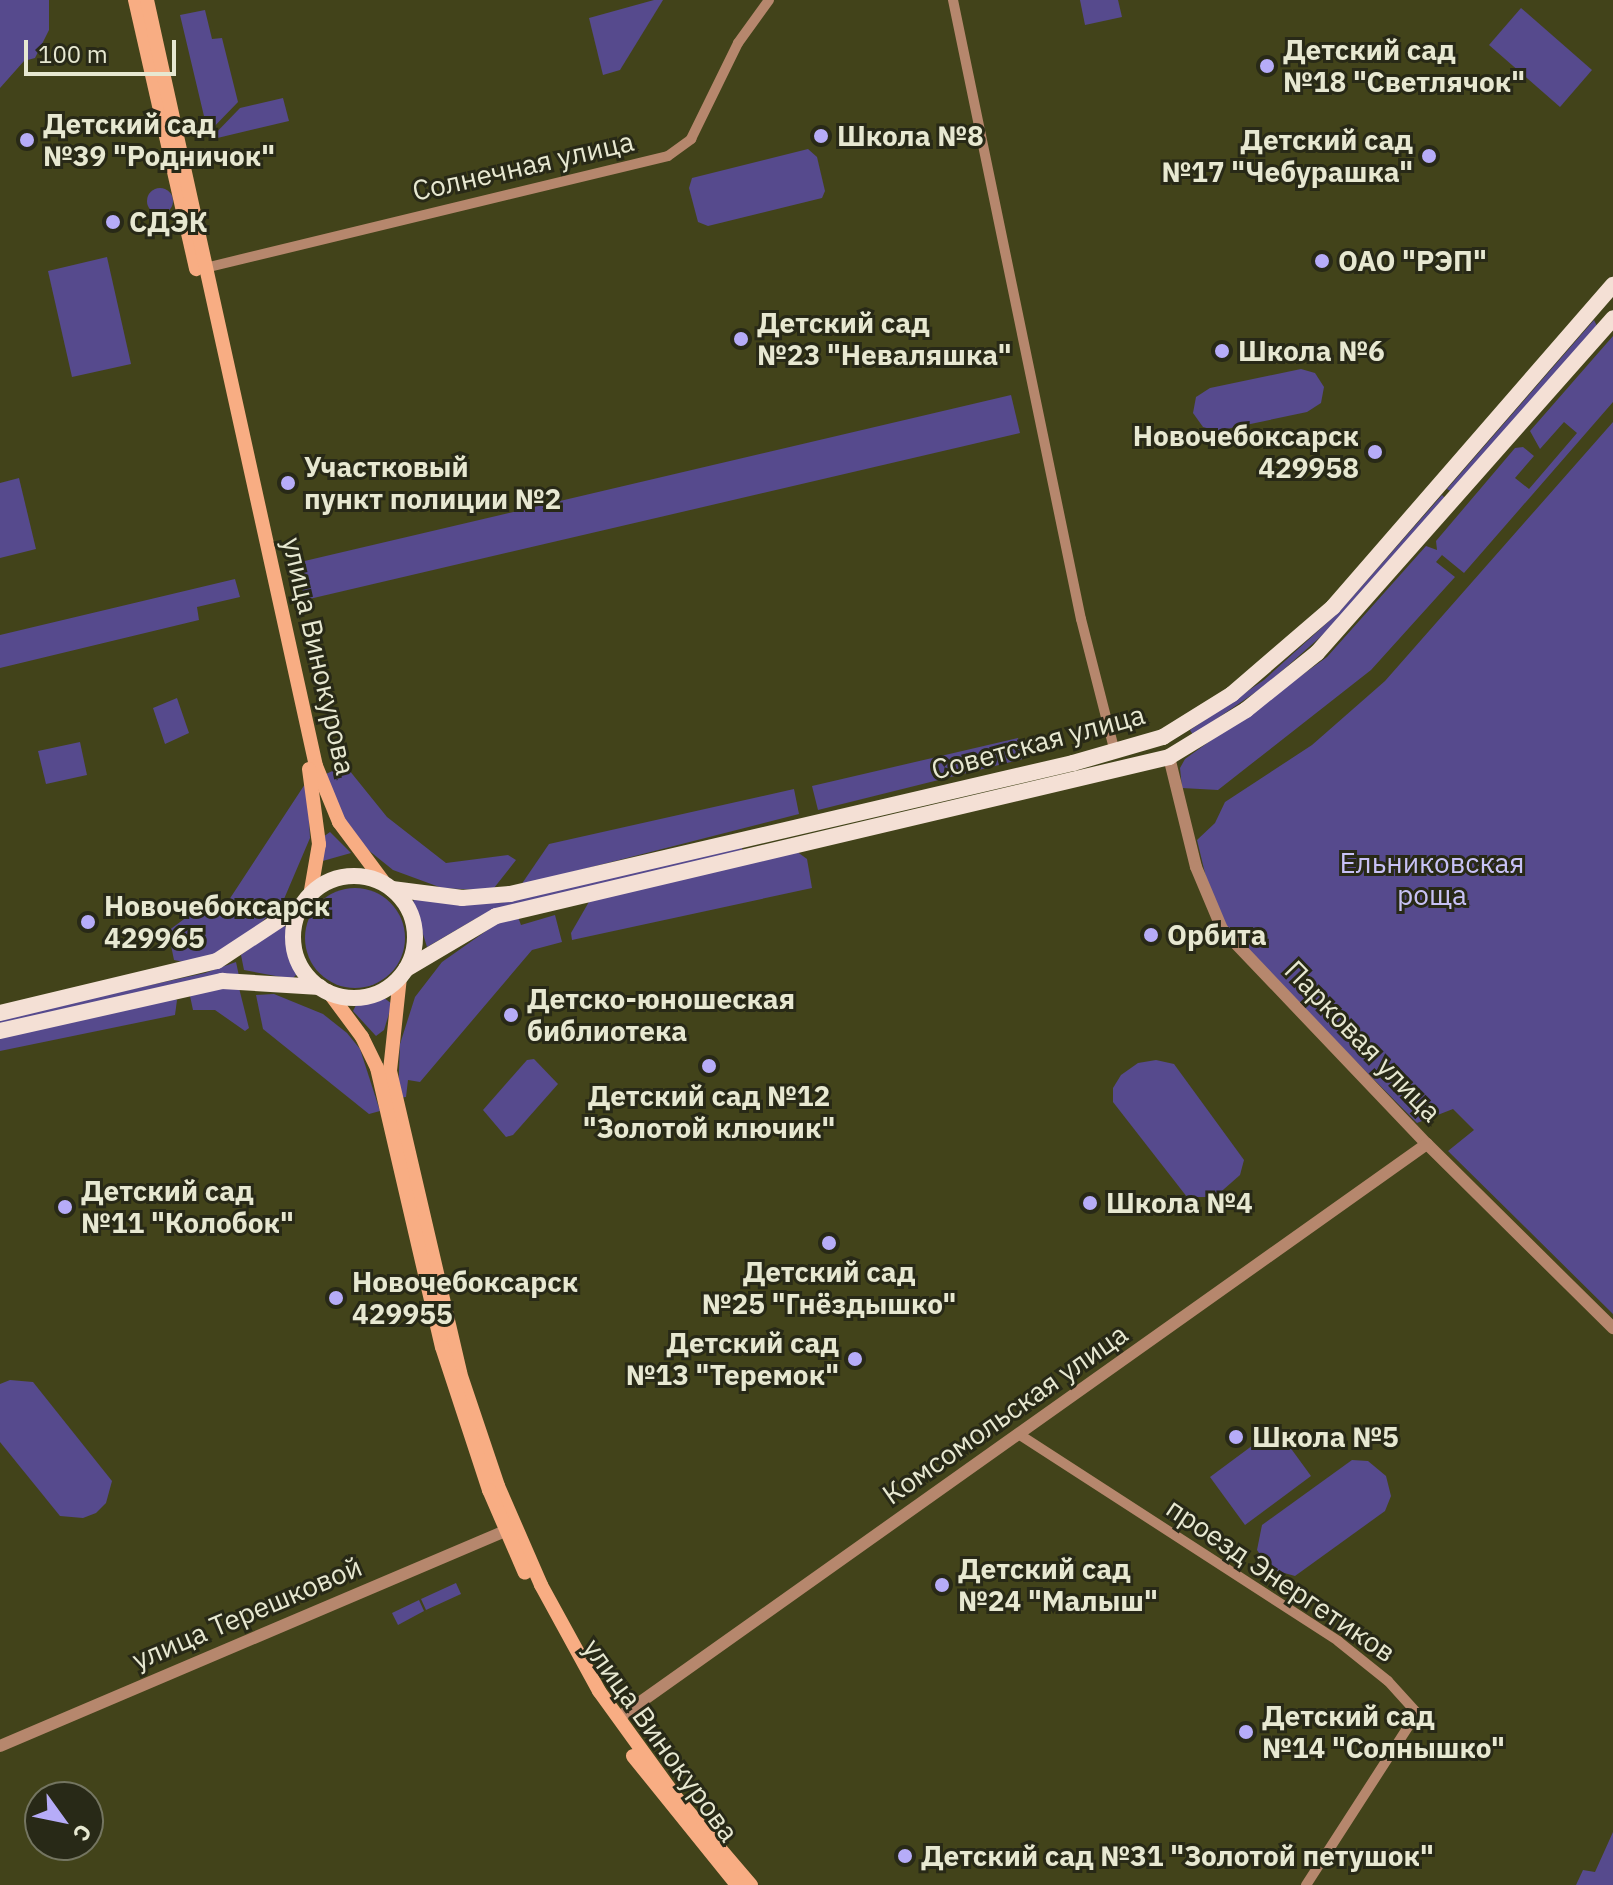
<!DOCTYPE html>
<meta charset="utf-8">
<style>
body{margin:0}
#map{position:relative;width:1613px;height:1885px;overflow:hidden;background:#42431a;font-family:"IBM Plex Sans",sans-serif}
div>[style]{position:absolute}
.green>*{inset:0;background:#564a8d}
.round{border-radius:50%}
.minor>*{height:10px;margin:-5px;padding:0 5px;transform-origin:5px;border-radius:5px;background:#b6876d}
.tertiary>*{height:12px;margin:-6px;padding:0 6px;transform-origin:6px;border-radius:6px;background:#b6876d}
.secondary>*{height:14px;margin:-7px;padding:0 7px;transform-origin:7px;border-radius:7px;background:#f8ad83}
.primary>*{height:16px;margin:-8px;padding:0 8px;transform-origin:8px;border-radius:8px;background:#f4e0d5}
.primary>.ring{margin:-8px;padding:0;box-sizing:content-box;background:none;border:16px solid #f4e0d5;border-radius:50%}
.dots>*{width:22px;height:22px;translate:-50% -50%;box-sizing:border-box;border:4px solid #282917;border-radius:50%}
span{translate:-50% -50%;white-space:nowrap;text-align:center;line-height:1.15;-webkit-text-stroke:6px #282917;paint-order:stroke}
.poi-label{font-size:28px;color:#e7e8d1;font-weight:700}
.left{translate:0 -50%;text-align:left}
.right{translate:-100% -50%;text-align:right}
.street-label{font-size:28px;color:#e7e8d1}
.park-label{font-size:28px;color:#c8c2f6}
.north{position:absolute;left:24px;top:1781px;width:80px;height:80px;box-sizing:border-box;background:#282917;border:2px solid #747561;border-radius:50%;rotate:123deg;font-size:22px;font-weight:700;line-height:32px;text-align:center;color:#e7e8d1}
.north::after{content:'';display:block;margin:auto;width:28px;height:36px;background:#b6acf8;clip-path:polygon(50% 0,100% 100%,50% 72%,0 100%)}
.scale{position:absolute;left:24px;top:40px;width:152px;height:36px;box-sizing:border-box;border:4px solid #e7e8d1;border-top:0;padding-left:10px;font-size:24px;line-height:28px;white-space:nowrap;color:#e7e8d1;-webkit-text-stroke:6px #282917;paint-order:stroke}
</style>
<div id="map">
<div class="green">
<div style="clip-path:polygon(0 0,49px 0,49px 30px,35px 58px,24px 61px,0 88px)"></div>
<div style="clip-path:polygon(654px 0,663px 0,620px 70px,603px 75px,589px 18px)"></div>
<div style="clip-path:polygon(1080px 0,1118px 0,1122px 17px,1085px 25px)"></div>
<div style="clip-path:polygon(1521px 8px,1592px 70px,1560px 107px,1489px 45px)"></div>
<div style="clip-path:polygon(205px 10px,212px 39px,222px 38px,238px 102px,208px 133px,180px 15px)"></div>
<div style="clip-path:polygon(283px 98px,289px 121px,209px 140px,240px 108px)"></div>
<div style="clip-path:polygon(808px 149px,817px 157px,825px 191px,822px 198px,708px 226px,698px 222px,689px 188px,692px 178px)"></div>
<div class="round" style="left:147px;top:188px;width:26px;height:26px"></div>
<div style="clip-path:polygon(107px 257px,131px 364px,72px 377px,48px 271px)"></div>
<div style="clip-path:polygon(1594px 320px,1597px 326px,1452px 492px,1447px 489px)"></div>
<div style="clip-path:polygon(1613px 336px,1613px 402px,1464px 573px,1442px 555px,1436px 562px,1455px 577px,1371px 670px,1218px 790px,1182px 788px,1180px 768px,1185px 759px,1327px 657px,1426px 546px,1437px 550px,1436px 541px,1515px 448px,1523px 447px,1534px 456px,1515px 478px,1529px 489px,1577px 433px,1564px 422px,1540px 449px,1530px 431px)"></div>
<div style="clip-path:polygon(1301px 369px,1315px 373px,1324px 387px,1321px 403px,1307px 412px,1217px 431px,1203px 427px,1193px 413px,1196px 397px,1210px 388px)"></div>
<div style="clip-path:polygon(1011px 395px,1020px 433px,305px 600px,296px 563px)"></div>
<div style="clip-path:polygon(1613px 422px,1613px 1314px,1448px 1151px,1474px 1130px,1453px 1109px,1417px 1123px,1232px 936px,1210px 894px,1197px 840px,1215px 823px,1225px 802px,1312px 745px,1385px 681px)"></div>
<div style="clip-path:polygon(19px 478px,36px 549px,0 558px,0 483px)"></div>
<div style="clip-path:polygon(1442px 495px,1446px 499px,1344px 616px,1266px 685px,1193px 735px,1190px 730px,1264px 680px,1339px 612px)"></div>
<div style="clip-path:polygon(235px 579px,240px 597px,197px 607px,199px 620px,0 668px,0 635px)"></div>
<div style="clip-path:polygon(177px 698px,189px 733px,165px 744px,153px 708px)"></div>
<div style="clip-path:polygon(1018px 738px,1023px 759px,818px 810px,812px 786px)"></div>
<div style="clip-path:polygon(80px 742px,87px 775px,46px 784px,38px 751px)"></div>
<div style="clip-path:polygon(345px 765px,387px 817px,446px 863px,508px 855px,516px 860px,494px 888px,480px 890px,442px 888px,393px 870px,362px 845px,336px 809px,326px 774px)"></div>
<div style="clip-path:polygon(307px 781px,310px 838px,284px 899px,242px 943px,193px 964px,174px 960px,168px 931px,199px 908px,225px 906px)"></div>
<div style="clip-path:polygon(794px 789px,799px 814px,521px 885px,549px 844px)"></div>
<div style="clip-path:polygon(330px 832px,351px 853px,319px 862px,323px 837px)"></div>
<div style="clip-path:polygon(742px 847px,743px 853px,482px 915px,427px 947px,413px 902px,415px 897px,500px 903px)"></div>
<div style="clip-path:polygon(796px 851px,807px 859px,812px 888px,572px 940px,571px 933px,590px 900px)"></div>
<div class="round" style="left:305px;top:888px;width:100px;height:100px"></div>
<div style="clip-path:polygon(555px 915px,562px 942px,532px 950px,420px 1082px,408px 1080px,406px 1097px,398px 1098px,400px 1044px,415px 997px,442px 962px,496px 924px,518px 917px,521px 925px)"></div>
<div style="clip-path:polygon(282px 924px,290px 930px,291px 961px,298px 973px,292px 979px,244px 970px,241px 955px)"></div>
<div style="clip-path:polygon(236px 962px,239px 976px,0 1025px,0 1018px,205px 973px)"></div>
<div style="clip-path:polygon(239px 988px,249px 1028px,245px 1031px,215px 1010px,193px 1010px,190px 996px,196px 990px)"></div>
<div style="clip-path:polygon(274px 994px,323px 1014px,347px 1033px,360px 1049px,380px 1111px,369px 1114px,263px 1029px,256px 995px)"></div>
<div style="clip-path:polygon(170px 996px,177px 1000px,175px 1015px,0 1051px,0 1034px)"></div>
<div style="clip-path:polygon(383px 997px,392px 1004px,384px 1030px,376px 1036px,353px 1011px,357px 1003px)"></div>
<div style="clip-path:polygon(534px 1059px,558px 1084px,513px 1135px,506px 1137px,483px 1110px,527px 1060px)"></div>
<div style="clip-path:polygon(1156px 1060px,1174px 1064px,1244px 1160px,1240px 1175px,1215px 1197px,1187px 1197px,1113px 1102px,1113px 1088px,1121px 1075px,1138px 1063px)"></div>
<div style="clip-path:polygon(10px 1380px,33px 1382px,112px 1481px,106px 1503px,96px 1513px,83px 1518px,60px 1516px,0 1442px,0 1384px)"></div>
<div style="clip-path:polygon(1276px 1428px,1311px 1476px,1245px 1525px,1210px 1477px)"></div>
<div style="clip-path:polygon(1352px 1460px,1368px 1461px,1386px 1476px,1391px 1496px,1385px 1511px,1295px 1576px,1270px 1569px,1257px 1550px,1262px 1525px)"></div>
<div style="clip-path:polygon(456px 1583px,461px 1594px,426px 1610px,421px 1599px)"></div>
<div style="clip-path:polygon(419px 1600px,424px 1611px,398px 1625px,392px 1613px)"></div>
<div style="clip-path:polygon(1613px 1832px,1613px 1885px,1576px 1885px,1583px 1870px,1595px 1872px)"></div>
</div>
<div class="minor">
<div style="left:953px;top:0;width:632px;rotate:78.32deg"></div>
<div style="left:1081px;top:619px;width:137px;rotate:75.7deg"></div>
<div style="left:205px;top:268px;width:476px;rotate:-13.6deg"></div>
<div style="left:668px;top:156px;width:29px;rotate:-36deg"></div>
<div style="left:691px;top:139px;width:107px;rotate:-63.9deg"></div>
<div style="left:738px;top:43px;width:53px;rotate:-54.2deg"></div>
<div style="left:1020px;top:1435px;width:379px;rotate:32.9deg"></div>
<div style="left:1338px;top:1641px;width:64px;rotate:38.7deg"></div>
<div style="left:1388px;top:1681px;width:43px;rotate:47.8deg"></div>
<div style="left:1417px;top:1713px;width:205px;rotate:122.8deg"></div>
</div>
<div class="tertiary">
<div style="left:1169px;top:757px;width:113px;rotate:76.2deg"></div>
<div style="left:1196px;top:867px;width:67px;rotate:67.2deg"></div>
<div style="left:1222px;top:929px;width:297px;rotate:46.4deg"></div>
<div style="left:1427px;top:1144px;width:262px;rotate:44.7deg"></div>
<div style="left:618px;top:1718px;width:992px;rotate:-35.36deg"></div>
<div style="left:0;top:1746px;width:549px;rotate:-23.06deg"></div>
</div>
<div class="secondary">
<div style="left:135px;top:0;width:276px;rotate:77.2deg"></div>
<div style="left:147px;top:0;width:784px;rotate:77.56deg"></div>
<div style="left:316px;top:766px;width:61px;rotate:67.7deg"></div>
<div style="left:339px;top:822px;width:79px;rotate:53.3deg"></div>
<div style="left:309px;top:769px;width:76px;rotate:82.4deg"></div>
<div style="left:319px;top:844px;width:53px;rotate:99.8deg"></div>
<div style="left:400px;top:977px;width:95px;rotate:96.1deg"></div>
<div style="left:390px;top:1071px;width:310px;rotate:76.9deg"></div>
<div style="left:460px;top:1373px;width:119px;rotate:71.4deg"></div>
<div style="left:498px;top:1486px;width:108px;rotate:66.5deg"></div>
<div style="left:541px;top:1585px;width:121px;rotate:61.3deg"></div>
<div style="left:599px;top:1691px;width:130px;rotate:54.1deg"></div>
<div style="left:675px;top:1796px;width:117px;rotate:49.5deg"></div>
<div style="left:328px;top:991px;width:57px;rotate:53.5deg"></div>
<div style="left:362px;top:1037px;width:34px;rotate:64deg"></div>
<div style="left:377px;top:1068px;width:286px;rotate:76.9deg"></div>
<div style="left:442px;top:1347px;width:151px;rotate:71.8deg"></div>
<div style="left:489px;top:1490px;width:90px;rotate:66.6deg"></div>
<div style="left:633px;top:1756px;width:166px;rotate:51.1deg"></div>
</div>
<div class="primary">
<div class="ring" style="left:293px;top:876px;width:106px;height:106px"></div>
<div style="left:392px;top:889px;width:71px;rotate:7.3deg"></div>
<div style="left:462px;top:898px;width:48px;rotate:-4.8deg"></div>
<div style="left:510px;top:894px;width:578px;rotate:-13.1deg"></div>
<div style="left:1073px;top:763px;width:94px;rotate:-16.1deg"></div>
<div style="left:1163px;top:737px;width:81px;rotate:-31.9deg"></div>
<div style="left:1232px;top:694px;width:133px;rotate:-40.7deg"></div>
<div style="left:1333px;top:607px;width:427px;rotate:-49deg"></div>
<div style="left:406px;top:969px;width:104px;rotate:-30.5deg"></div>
<div style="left:496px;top:916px;width:692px;rotate:-13.29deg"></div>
<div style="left:1169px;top:757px;width:90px;rotate:-31.4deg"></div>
<div style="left:1246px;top:710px;width:91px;rotate:-38.8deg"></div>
<div style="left:1317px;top:653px;width:447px;rotate:-48.5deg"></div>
<div style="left:0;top:1013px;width:223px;rotate:-13.5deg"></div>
<div style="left:217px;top:961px;width:102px;rotate:-33.4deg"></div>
<div style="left:0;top:1031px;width:228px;rotate:-12.7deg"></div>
<div style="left:222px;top:981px;width:98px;rotate:3.5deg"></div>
</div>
<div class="dots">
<div style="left:1267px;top:66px;background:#b6acf8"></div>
<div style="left:821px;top:136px;background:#b6acf8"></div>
<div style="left:27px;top:140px;background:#b6acf8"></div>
<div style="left:1429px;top:156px;background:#b6acf8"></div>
<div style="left:113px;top:222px;background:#b6acf8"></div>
<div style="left:1322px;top:261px;background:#b6acf8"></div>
<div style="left:741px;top:339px;background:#b6acf8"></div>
<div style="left:1222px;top:351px;background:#b6acf8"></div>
<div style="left:1375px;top:452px;background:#b6acf8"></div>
<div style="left:288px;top:483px;background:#b6acf8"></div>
<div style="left:88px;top:922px;background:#b6acf8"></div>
<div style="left:1151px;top:935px;background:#b6acf8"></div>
<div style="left:511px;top:1015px;background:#b6acf8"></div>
<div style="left:709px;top:1066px;background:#b6acf8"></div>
<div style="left:1090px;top:1203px;background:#b6acf8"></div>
<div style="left:65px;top:1207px;background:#b6acf8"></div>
<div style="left:829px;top:1243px;background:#b6acf8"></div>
<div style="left:336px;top:1298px;background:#b6acf8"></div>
<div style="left:855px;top:1359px;background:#b6acf8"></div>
<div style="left:1236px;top:1437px;background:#b6acf8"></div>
<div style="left:942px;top:1585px;background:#b6acf8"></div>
<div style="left:1246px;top:1732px;background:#b6acf8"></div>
<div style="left:905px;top:1856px;background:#b6acf8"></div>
</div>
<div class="poi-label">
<span class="left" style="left:1283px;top:66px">Детский сад<br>№18 "Светлячок"</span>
<span class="left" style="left:43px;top:140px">Детский сад<br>№39 "Родничок"</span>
<span class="left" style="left:837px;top:136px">Школа №8</span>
<span class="right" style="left:1413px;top:156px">Детский сад<br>№17 "Чебурашка"</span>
<span class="left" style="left:129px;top:222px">СДЭК</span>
<span class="left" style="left:1338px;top:261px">ОАО "РЭП"</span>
<span class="left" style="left:757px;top:339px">Детский сад<br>№23 "Неваляшка"</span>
<span class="left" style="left:1238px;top:351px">Школа №6</span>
<span class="right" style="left:1359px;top:452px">Новочебоксарск<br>429958</span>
<span class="left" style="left:304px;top:483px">Участковый<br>пункт полиции №2</span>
<span class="left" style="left:104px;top:922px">Новочебоксарск<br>429965</span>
<span class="left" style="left:1167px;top:935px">Орбита</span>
<span class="left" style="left:527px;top:1015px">Детско-юношеская<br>библиотека</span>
<span style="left:709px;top:1112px">Детский сад №12<br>"Золотой ключик"</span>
<span class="left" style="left:81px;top:1207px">Детский сад<br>№11 "Колобок"</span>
<span class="left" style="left:1106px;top:1203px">Школа №4</span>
<span style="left:829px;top:1288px">Детский сад<br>№25 "Гнёздышко"</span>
<span class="left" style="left:352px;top:1298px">Новочебоксарск<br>429955</span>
<span class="right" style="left:839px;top:1359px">Детский сад<br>№13 "Теремок"</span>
<span class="left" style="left:1252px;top:1437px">Школа №5</span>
<span class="left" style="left:958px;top:1585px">Детский сад<br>№24 "Малыш"</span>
<span class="left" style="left:1262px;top:1732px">Детский сад<br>№14 "Солнышко"</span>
<span class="left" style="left:921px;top:1856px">Детский сад №31 "Золотой петушок"</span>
</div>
<div class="street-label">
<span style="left:523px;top:166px;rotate:-13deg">Солнечная улица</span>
<span style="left:319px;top:656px;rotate:77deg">улица Винокурова</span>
<span style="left:1038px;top:742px;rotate:-15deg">Советская улица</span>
<span style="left:1363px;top:1041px;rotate:46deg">Парковая улица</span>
<span style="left:1005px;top:1414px;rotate:-35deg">Комсомольская улица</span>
<span style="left:1281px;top:1580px;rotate:34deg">проезд Энергетиков</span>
<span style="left:247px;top:1613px;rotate:-23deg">улица Терешковой</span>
<span style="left:661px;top:1740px;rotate:54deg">улица Винокурова</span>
</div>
<div class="park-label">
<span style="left:1432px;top:879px">Ельниковская<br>роща</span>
</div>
<div class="north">С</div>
<div class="scale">100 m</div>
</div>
